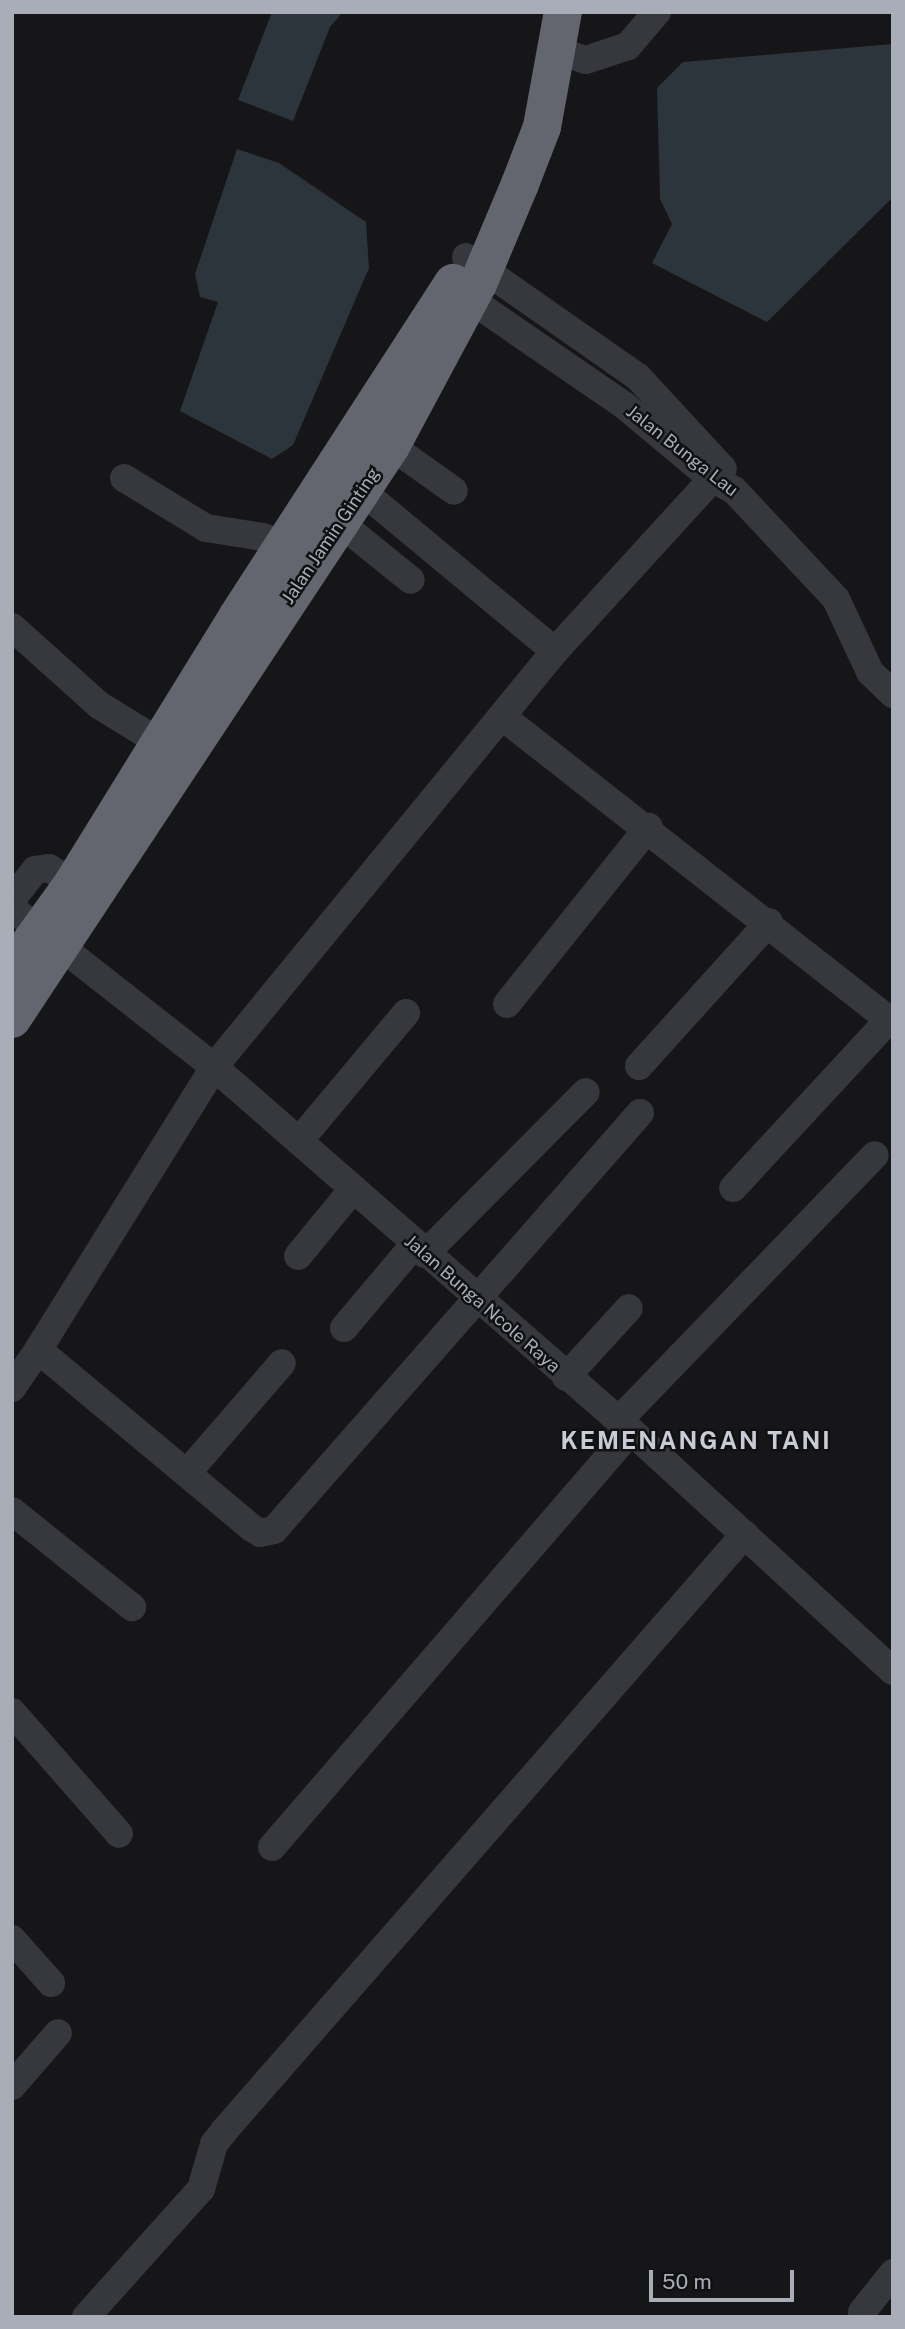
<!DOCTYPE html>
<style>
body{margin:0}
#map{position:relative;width:905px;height:2329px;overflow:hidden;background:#161618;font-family:"Public Sans",sans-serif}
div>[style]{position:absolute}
.water>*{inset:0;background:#2c353c}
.minor>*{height:28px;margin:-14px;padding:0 14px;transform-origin:14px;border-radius:14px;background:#37383d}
.highway>*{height:38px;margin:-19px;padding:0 19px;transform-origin:19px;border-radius:19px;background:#63666e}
span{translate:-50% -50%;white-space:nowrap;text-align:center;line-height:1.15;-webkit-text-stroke:5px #111113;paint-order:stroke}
.street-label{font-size:18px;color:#a8adb8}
.district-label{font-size:24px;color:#c9ccd4;font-weight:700;letter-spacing:2px}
.frame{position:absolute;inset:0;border:14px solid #a8adb8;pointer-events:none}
.scale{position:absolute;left:649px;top:2270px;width:145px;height:32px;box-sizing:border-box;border:4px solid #a8adb8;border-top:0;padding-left:9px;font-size:21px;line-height:24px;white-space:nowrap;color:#a8adb8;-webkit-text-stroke:5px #111113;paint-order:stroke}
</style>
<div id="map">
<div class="water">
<div style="clip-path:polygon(272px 12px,343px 12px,330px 27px,293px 121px,238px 100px)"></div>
<div style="clip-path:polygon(893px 44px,893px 197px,767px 322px,652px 263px,672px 224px,660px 199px,657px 88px,683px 62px)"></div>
<div style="clip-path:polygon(237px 149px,279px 163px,366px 222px,369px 268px,293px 445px,272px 459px,180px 411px,218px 302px,200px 297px,195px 274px)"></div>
</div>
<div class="minor">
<div style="left:558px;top:51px;width:29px;rotate:18deg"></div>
<div style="left:586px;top:60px;width:44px;rotate:-18.4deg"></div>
<div style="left:628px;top:46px;width:45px;rotate:-49.5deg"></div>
<div style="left:466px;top:257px;width:210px;rotate:34.9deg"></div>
<div style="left:638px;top:377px;width:125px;rotate:47.3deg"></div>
<div style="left:455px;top:289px;width:206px;rotate:34.5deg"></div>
<div style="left:625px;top:406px;width:112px;rotate:39.9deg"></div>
<div style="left:711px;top:478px;width:26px;rotate:28deg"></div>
<div style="left:734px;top:490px;width:149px;rotate:46.9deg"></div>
<div style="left:836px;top:599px;width:81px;rotate:65deg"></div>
<div style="left:870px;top:672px;width:32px;rotate:44deg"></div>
<div style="left:391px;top:446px;width:77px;rotate:35.5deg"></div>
<div style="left:124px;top:478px;width:96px;rotate:31.4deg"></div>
<div style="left:206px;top:528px;width:58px;rotate:9deg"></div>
<div style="left:263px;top:537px;width:26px;rotate:21deg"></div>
<div style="left:362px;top:491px;width:251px;rotate:39.7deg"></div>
<div style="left:339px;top:522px;width:92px;rotate:38.9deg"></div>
<div style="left:12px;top:627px;width:117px;rotate:41.9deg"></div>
<div style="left:99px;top:705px;width:70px;rotate:31.7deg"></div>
<div style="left:504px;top:718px;width:486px;rotate:38.1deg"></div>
<div style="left:886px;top:1018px;width:7px;rotate:106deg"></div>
<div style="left:884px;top:1025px;width:222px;rotate:132.8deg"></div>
<div style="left:73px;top:883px;width:28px;rotate:-148deg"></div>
<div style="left:49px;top:868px;width:14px;rotate:172deg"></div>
<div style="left:35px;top:870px;width:34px;rotate:128deg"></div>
<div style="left:14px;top:897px;width:13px;rotate:90deg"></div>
<div style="left:14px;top:910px;width:254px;rotate:38.1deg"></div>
<div style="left:214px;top:1067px;width:554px;rotate:41.12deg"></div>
<div style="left:631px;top:1431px;width:355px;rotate:42.5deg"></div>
<div style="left:507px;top:1004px;width:227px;rotate:-51.3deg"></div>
<div style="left:639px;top:1066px;width:194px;rotate:-47.9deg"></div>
<div style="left:640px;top:1113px;width:555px;rotate:131.27deg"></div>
<div style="left:274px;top:1530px;width:14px;rotate:168deg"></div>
<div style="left:260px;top:1533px;width:9px;rotate:-148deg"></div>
<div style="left:252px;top:1528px;width:278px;rotate:-140.2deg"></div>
<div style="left:38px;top:1350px;width:333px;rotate:-58.1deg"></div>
<div style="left:214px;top:1067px;width:538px;rotate:-50.66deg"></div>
<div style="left:555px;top:651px;width:248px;rotate:-47.6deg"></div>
<div style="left:299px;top:1141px;width:167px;rotate:-50.1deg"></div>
<div style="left:425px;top:1254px;width:228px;rotate:-45.2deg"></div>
<div style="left:298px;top:1256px;width:87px;rotate:-50.6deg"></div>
<div style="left:344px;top:1328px;width:109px;rotate:-49.9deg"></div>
<div style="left:566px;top:1377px;width:93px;rotate:-47.6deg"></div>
<div style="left:12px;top:1388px;width:46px;rotate:-55.6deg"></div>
<div style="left:619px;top:1420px;width:368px;rotate:-46deg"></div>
<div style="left:187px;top:1473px;width:145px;rotate:-49.2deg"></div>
<div style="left:12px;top:1511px;width:154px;rotate:38.7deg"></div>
<div style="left:12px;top:1712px;width:162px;rotate:48.7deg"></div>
<div style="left:272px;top:1847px;width:549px;rotate:-49.21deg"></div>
<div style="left:12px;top:1939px;width:59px;rotate:48.4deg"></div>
<div style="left:12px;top:2086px;width:70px;rotate:-49deg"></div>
<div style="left:862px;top:2312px;width:50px;rotate:-51.5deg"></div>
<div style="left:86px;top:2317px;width:172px;rotate:-48.1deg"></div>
<div style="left:201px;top:2189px;width:47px;rotate:-73.9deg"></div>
<div style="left:214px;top:2144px;width:16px;rotate:-52deg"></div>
<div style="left:224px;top:2131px;width:792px;rotate:-48.89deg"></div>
</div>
<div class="highway">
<div style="left:12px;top:968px;width:105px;rotate:-54.3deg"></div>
<div style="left:73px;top:883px;width:312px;rotate:-58.3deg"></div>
<div style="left:237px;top:617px;width:398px;rotate:-57.1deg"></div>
<div style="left:12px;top:1019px;width:687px;rotate:-56.52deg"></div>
<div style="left:391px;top:446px;width:184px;rotate:-61.8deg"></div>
<div style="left:478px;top:284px;width:108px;rotate:-67.2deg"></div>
<div style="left:520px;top:184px;width:61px;rotate:-68.9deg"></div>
<div style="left:542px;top:127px;width:117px;rotate:-79.7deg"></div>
</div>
<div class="street-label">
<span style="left:682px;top:451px;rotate:38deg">Jalan Bunga Lau</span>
<span style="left:331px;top:536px;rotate:-56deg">Jalan Jamin Ginting</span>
<span style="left:482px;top:1304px;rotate:41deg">Jalan Bunga Ncole Raya</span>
</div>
<div class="district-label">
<span style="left:696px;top:1441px">KEMENANGAN TANI</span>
</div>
<div class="frame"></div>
<div class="scale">50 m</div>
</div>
